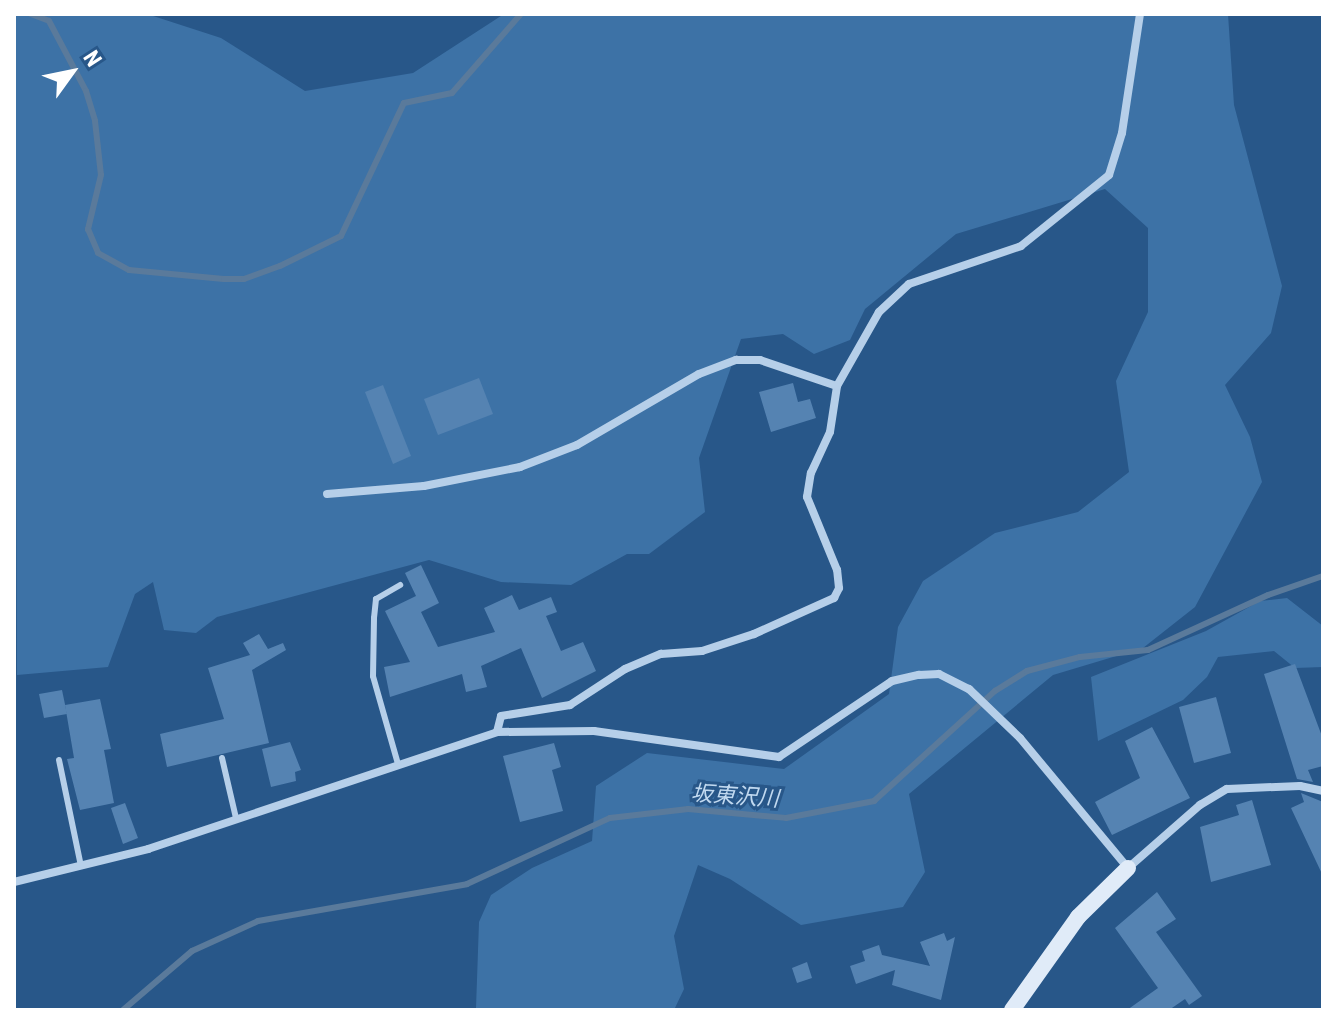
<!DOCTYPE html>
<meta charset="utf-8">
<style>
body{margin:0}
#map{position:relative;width:1337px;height:1024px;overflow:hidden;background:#285789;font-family:"Roboto Condensed","Noto Sans JP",sans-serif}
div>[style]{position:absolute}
.green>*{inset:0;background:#3d72a6}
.stream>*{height:6px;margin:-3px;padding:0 3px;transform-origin:3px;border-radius:3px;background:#5a7a9b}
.building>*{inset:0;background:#5583b2}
.lane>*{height:6px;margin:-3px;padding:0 3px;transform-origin:3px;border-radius:3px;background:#b6cfe9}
.street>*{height:8px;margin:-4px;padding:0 4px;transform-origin:4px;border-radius:4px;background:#b6cfe9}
.secondary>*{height:16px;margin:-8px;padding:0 8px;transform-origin:8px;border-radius:8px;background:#e0ebf8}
span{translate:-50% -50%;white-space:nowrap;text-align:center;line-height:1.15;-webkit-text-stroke:6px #285789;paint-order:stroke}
.water-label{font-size:22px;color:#c1d9f0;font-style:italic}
.frame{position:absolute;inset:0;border:16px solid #fff;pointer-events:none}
.north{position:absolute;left:32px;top:32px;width:80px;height:80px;-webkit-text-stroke:6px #285789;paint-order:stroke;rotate:57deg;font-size:22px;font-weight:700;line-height:32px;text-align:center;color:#fff}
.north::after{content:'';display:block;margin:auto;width:28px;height:36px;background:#fff;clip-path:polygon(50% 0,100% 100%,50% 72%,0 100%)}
</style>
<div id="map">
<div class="green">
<div style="clip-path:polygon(14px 14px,147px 14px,221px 38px,305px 91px,413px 73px,504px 14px,1228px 14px,1234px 105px,1282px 286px,1271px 333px,1225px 385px,1250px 437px,1262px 482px,1195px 607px,1143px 648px,1053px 675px,909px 794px,925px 872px,903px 907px,801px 925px,730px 879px,698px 865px,674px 936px,684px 989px,674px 1010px,461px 1010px,476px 1008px,479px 922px,491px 895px,532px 868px,592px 841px,596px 786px,647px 753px,784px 769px,889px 694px,898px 627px,923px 581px,995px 533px,1078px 512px,1129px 472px,1116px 381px,1148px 312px,1148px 228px,1105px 189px,956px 234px,865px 309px,850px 340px,814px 354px,783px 334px,741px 339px,699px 458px,705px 512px,649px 554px,627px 554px,571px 585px,501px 582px,429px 560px,217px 617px,196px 633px,164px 630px,153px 582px,135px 594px,108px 667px,17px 675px)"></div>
<div style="clip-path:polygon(1287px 598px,1323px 626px,1323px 667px,1295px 668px,1274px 651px,1218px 657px,1207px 677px,1183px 700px,1098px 741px,1091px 677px,1206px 631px,1260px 601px)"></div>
</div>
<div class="stream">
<div style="left:31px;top:14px;width:19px;rotate:21deg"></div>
<div style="left:49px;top:21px;width:79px;rotate:62.1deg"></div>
<div style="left:86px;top:91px;width:31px;rotate:73deg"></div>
<div style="left:95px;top:121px;width:54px;rotate:83.7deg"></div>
<div style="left:101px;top:175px;width:56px;rotate:103.5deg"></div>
<div style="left:88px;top:229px;width:26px;rotate:67deg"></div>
<div style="left:98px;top:253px;width:35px;rotate:29deg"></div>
<div style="left:129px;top:270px;width:95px;rotate:5.4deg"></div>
<div style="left:224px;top:279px;width:20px"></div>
<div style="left:244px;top:279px;width:38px;rotate:-20deg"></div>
<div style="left:280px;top:266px;width:68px;rotate:-26.2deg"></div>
<div style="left:341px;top:236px;width:147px;rotate:-64.7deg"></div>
<div style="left:404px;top:103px;width:49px;rotate:-11.8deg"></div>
<div style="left:452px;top:93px;width:105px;rotate:-48.9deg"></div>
<div style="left:123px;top:1010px;width:91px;rotate:-40.5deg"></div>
<div style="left:192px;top:951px;width:72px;rotate:-24.4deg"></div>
<div style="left:258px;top:921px;width:212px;rotate:-10deg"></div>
<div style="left:467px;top:884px;width:157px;rotate:-24.8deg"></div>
<div style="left:610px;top:818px;width:79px;rotate:-6.6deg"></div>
<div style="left:688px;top:809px;width:98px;rotate:5.2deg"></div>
<div style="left:786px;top:818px;width:90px;rotate:-10.9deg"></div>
<div style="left:874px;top:801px;width:164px;rotate:-42.3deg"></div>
<div style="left:995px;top:691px;width:38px;rotate:-32deg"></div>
<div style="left:1027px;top:671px;width:55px;rotate:-14.8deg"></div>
<div style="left:1080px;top:657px;width:68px;rotate:-5.9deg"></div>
<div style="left:1148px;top:650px;width:132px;rotate:-24.6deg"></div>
<div style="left:1268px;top:595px;width:58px;rotate:-19.1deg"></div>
</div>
<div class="building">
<div style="clip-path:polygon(479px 378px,493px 414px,438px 435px,424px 399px)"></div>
<div style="clip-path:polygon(793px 383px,798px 402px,810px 399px,816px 418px,771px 432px,759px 392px)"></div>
<div style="clip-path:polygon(383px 385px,411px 456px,393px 464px,365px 392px)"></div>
<div style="clip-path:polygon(421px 565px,439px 603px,421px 612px,438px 647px,495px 632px,484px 608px,512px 595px,519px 610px,551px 597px,557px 612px,546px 616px,561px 651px,583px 642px,596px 671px,542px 698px,521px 648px,481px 666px,487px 687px,466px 692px,462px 674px,390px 697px,384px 667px,410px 662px,385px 611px,416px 596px,405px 573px)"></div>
<div style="clip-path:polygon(259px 634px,268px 649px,283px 643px,286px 650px,252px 670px,269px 743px,167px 767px,160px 734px,224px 719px,208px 668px,250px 655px,243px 643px)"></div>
<div style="clip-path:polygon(1295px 664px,1323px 739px,1323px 766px,1308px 770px,1313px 782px,1297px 779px,1264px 674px)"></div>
<div style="clip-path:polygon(62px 690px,67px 714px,44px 718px,39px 694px)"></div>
<div style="clip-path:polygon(1216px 697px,1231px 753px,1194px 763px,1179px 707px)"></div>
<div style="clip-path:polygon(100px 699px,111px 749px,104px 750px,114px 803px,80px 810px,67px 759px,74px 758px,65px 705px)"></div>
<div style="clip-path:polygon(1152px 727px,1190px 798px,1112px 835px,1095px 802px,1140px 778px,1125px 741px)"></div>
<div style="clip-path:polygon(290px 742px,301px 770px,295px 772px,296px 781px,271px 787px,262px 749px)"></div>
<div style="clip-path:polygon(554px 743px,561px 767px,552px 770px,563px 811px,520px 822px,503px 756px)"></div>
<div style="clip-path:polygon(1301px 793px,1323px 802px,1323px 876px,1291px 808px,1304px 802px)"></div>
<div style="clip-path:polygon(1252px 800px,1271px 865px,1211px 882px,1200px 827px,1239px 815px,1236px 805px)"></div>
<div style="clip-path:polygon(125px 803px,138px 838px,123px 844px,111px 808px)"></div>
<div style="clip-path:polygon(1157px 892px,1176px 919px,1156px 932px,1202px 996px,1189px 1005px,1185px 999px,1169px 1010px,1127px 1010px,1158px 988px,1115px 928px)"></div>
<div style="clip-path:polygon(944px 933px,947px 941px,955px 937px,941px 1000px,892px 985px,895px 970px,856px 984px,850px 966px,865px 961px,862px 951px,879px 945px,882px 955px,930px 966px,920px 942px)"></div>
<div style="clip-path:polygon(807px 962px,812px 978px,797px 983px,792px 968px)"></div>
</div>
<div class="lane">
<div style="left:222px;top:758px;width:62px;rotate:76.9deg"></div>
<div style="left:59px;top:760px;width:108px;rotate:78.3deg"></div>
<div style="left:398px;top:764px;width:91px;rotate:-105.9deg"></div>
<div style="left:373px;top:676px;width:58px;rotate:-89deg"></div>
<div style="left:374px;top:618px;width:19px;rotate:-84deg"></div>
<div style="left:376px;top:599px;width:28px;rotate:-30deg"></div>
</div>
<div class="street">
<div style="left:327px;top:494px;width:97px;rotate:-4.7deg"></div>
<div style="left:424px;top:486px;width:98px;rotate:-11.2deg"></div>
<div style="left:520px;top:467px;width:61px;rotate:-21.1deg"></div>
<div style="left:577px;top:445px;width:141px;rotate:-30.2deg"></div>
<div style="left:699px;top:374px;width:40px;rotate:-21deg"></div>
<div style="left:736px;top:360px;width:24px"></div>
<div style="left:760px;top:360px;width:81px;rotate:18.7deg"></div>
<div style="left:497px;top:732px;width:16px;rotate:-76deg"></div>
<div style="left:501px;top:716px;width:70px;rotate:-9.1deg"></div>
<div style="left:570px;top:705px;width:66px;rotate:-33.2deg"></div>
<div style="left:625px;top:669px;width:39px;rotate:-23deg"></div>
<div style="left:661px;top:654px;width:41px;rotate:-4.2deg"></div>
<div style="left:702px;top:651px;width:55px;rotate:-18.1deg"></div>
<div style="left:754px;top:634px;width:88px;rotate:-24.2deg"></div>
<div style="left:834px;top:598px;width:11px;rotate:-63deg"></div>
<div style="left:839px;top:588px;width:18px;rotate:-96deg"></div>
<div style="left:837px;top:570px;width:79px;rotate:-112.3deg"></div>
<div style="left:807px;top:497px;width:24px;rotate:-81deg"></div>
<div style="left:811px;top:473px;width:45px;rotate:-65.1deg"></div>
<div style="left:830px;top:432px;width:47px;rotate:-81.3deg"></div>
<div style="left:837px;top:386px;width:85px;rotate:-60.4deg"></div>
<div style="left:879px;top:312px;width:41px;rotate:-43deg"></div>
<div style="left:909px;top:284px;width:118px;rotate:-18.7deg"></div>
<div style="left:1021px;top:246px;width:113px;rotate:-38.9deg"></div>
<div style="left:1109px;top:175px;width:44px;rotate:-72.8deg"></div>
<div style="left:1122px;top:133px;width:120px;rotate:-81.4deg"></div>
<div style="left:14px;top:882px;width:138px;rotate:-13.8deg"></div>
<div style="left:148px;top:849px;width:368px;rotate:-18.5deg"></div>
<div style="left:497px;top:732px;width:97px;rotate:-0.6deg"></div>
<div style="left:594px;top:731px;width:187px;rotate:8deg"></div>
<div style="left:779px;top:757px;width:136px;rotate:-33.9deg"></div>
<div style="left:892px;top:681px;width:28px;rotate:-13deg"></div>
<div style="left:919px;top:675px;width:20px;rotate:-3deg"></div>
<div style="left:939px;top:674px;width:34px;rotate:27deg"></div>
<div style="left:969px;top:689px;width:71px;rotate:43.9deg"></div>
<div style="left:1020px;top:738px;width:169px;rotate:50.3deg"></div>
<div style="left:1128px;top:868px;width:96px;rotate:-41.2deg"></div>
<div style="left:1200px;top:805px;width:31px;rotate:-31deg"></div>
<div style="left:1227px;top:789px;width:73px;rotate:-2.4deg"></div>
<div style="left:1300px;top:786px;width:24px;rotate:12deg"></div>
</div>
<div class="secondary">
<div style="left:1012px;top:1010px;width:114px;rotate:-54.6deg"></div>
<div style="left:1078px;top:917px;width:70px;rotate:-44.4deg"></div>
</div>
<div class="water-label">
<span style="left:735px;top:796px;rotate:4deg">坂東沢川</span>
</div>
<div class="frame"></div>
<div class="north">N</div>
</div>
